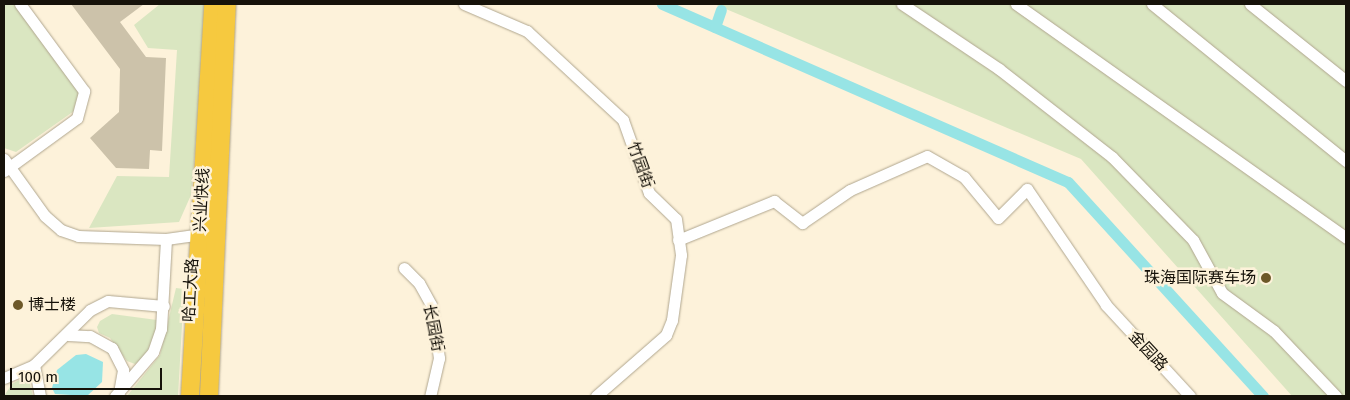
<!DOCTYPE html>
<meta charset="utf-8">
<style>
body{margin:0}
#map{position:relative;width:1350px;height:400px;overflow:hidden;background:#fdf2da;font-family:"Fira Sans","Noto Sans SC",sans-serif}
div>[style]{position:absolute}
.green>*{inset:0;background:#dae6c1}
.water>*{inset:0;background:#97e4e5}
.canal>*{height:11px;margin:-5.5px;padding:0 5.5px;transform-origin:5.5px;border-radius:5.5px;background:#97e4e5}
.building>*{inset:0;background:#ccc2aa}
.roads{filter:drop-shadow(0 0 1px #b0a68f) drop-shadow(0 0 1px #b0a68f)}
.minor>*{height:11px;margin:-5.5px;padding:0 5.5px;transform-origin:5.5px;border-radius:5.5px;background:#fff}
.highway>*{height:18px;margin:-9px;padding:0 9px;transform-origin:9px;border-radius:9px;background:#f6c93f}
.dots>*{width:14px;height:14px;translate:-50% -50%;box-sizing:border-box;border:2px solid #fdf2da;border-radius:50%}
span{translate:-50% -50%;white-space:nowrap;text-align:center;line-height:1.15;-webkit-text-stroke:5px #fdf2da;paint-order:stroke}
.street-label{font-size:16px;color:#16120a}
.poi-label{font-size:16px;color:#16120a}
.right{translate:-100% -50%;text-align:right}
.left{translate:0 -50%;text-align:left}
.frame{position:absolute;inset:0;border:5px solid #16120a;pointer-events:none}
.scale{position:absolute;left:10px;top:368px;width:152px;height:22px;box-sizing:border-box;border:2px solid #16120a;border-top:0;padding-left:6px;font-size:15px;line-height:18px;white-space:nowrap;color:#16120a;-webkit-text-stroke:4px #fdf2da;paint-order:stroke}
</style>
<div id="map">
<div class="green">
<div style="clip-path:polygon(4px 4px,14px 4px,79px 93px,74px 111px,16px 152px,4px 148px)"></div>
<div style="clip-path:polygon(160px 4px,208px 4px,191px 195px,179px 222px,89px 228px,117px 176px,169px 177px,177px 50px,148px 48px,134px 25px)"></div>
<div style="clip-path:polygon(714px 4px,1346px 4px,1346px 396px,1292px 396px,1081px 159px)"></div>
<div style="clip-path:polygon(176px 288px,184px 289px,178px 396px,127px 396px,160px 355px)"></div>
<div style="clip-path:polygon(112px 314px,157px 320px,157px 328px,146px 355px,135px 364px,127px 361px,110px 338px,99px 333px,97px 327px,100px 321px)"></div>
<div style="clip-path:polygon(23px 378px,29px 381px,33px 396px,4px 396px,12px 384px)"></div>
</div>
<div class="water">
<div style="clip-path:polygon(86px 354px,103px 362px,102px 382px,87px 396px,55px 394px,52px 388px,57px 370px,76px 355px)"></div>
</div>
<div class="canal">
<div style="left:662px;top:4px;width:443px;rotate:23.7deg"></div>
<div style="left:1068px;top:182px;width:290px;rotate:47.7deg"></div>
<div style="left:715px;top:27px;width:18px;rotate:-71deg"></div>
</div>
<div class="building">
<div style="clip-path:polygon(71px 4px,144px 4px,120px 22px,146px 57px,166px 58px,162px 151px,150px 150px,149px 169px,116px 168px,90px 138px,119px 112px,120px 69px)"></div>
</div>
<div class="roads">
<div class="minor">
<div style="left:464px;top:4px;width:69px;rotate:23.2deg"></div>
<div style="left:527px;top:31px;width:131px;rotate:42.8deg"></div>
<div style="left:623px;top:120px;width:77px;rotate:70.4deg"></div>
<div style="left:649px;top:193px;width:37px;rotate:44deg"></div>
<div style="left:676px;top:219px;width:36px;rotate:82deg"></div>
<div style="left:681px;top:255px;width:66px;rotate:97.9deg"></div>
<div style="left:672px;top:320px;width:16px;rotate:112deg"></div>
<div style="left:666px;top:335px;width:93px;rotate:138.9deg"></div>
<div style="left:902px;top:4px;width:117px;rotate:33.8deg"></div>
<div style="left:999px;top:69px;width:143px;rotate:37.9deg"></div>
<div style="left:1112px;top:157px;width:116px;rotate:45.7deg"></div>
<div style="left:1193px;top:240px;width:60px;rotate:61.3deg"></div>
<div style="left:1222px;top:293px;width:64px;rotate:36.2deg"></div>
<div style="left:1274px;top:331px;width:90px;rotate:46.4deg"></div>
<div style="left:1016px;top:4px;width:405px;rotate:35.3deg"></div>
<div style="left:1152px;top:4px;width:250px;rotate:39deg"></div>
<div style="left:1250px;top:4px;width:123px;rotate:38.7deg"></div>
<div style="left:4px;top:159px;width:70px;rotate:54.3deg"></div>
<div style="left:45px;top:216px;width:21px;rotate:41deg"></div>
<div style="left:61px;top:230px;width:18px;rotate:19deg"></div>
<div style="left:78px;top:236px;width:88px;rotate:2deg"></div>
<div style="left:166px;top:239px;width:27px;rotate:-8deg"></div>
<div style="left:4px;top:171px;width:90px;rotate:-36deg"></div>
<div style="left:77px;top:118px;width:28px;rotate:-75deg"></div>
<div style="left:84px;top:91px;width:108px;rotate:-126.3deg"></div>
<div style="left:678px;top:240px;width:104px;rotate:-22.1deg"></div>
<div style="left:774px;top:201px;width:36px;rotate:38deg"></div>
<div style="left:802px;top:223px;width:58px;rotate:-34.5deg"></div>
<div style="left:850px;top:190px;width:84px;rotate:-23.8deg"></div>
<div style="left:927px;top:156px;width:43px;rotate:29.6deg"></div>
<div style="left:964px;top:177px;width:53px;rotate:50.3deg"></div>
<div style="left:998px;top:218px;width:41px;rotate:-45deg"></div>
<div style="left:1027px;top:189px;width:140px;rotate:55.7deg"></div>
<div style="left:1106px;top:305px;width:124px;rotate:47.3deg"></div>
<div style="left:404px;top:268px;width:21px;rotate:45deg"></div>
<div style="left:419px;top:283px;width:25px;rotate:61deg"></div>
<div style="left:431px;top:305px;width:54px;rotate:81.4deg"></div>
<div style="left:439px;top:358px;width:39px;rotate:103deg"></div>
<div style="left:68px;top:335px;width:22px;rotate:3deg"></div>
<div style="left:90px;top:336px;width:25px;rotate:29deg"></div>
<div style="left:112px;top:348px;width:25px;rotate:63deg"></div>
<div style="left:123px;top:370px;width:23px;rotate:100deg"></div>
<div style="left:34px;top:365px;width:32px;rotate:79deg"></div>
<div style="left:4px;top:378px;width:33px;rotate:-23deg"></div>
<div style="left:34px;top:365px;width:78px;rotate:-44.5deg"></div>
<div style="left:90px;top:310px;width:20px;rotate:-27deg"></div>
<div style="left:108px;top:301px;width:56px;rotate:5.1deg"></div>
<div style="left:115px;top:396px;width:58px;rotate:-49.2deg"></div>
<div style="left:153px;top:352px;width:24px;rotate:-71deg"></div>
<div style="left:161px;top:329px;width:90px;rotate:-86.8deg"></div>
</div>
<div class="highway">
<div style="left:190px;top:396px;width:393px;rotate:-86.6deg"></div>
<div style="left:209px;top:396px;width:392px;rotate:-87.4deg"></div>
</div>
</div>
<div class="dots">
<div style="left:1266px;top:278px;background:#6d5828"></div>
<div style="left:18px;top:305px;background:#6d5828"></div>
</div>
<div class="street-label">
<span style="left:640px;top:165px;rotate:70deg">竹园街</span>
<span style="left:202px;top:200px;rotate:-87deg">兴业快线</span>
<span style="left:191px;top:290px;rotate:-87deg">哈工大路</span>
<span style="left:433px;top:328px;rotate:79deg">长园街</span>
<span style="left:1148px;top:351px;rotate:47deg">金园路</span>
</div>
<div class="poi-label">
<span class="right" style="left:1256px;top:278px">珠海国际赛车场</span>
<span class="left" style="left:28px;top:305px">博士楼</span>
</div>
<div class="frame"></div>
<div class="scale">100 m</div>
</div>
